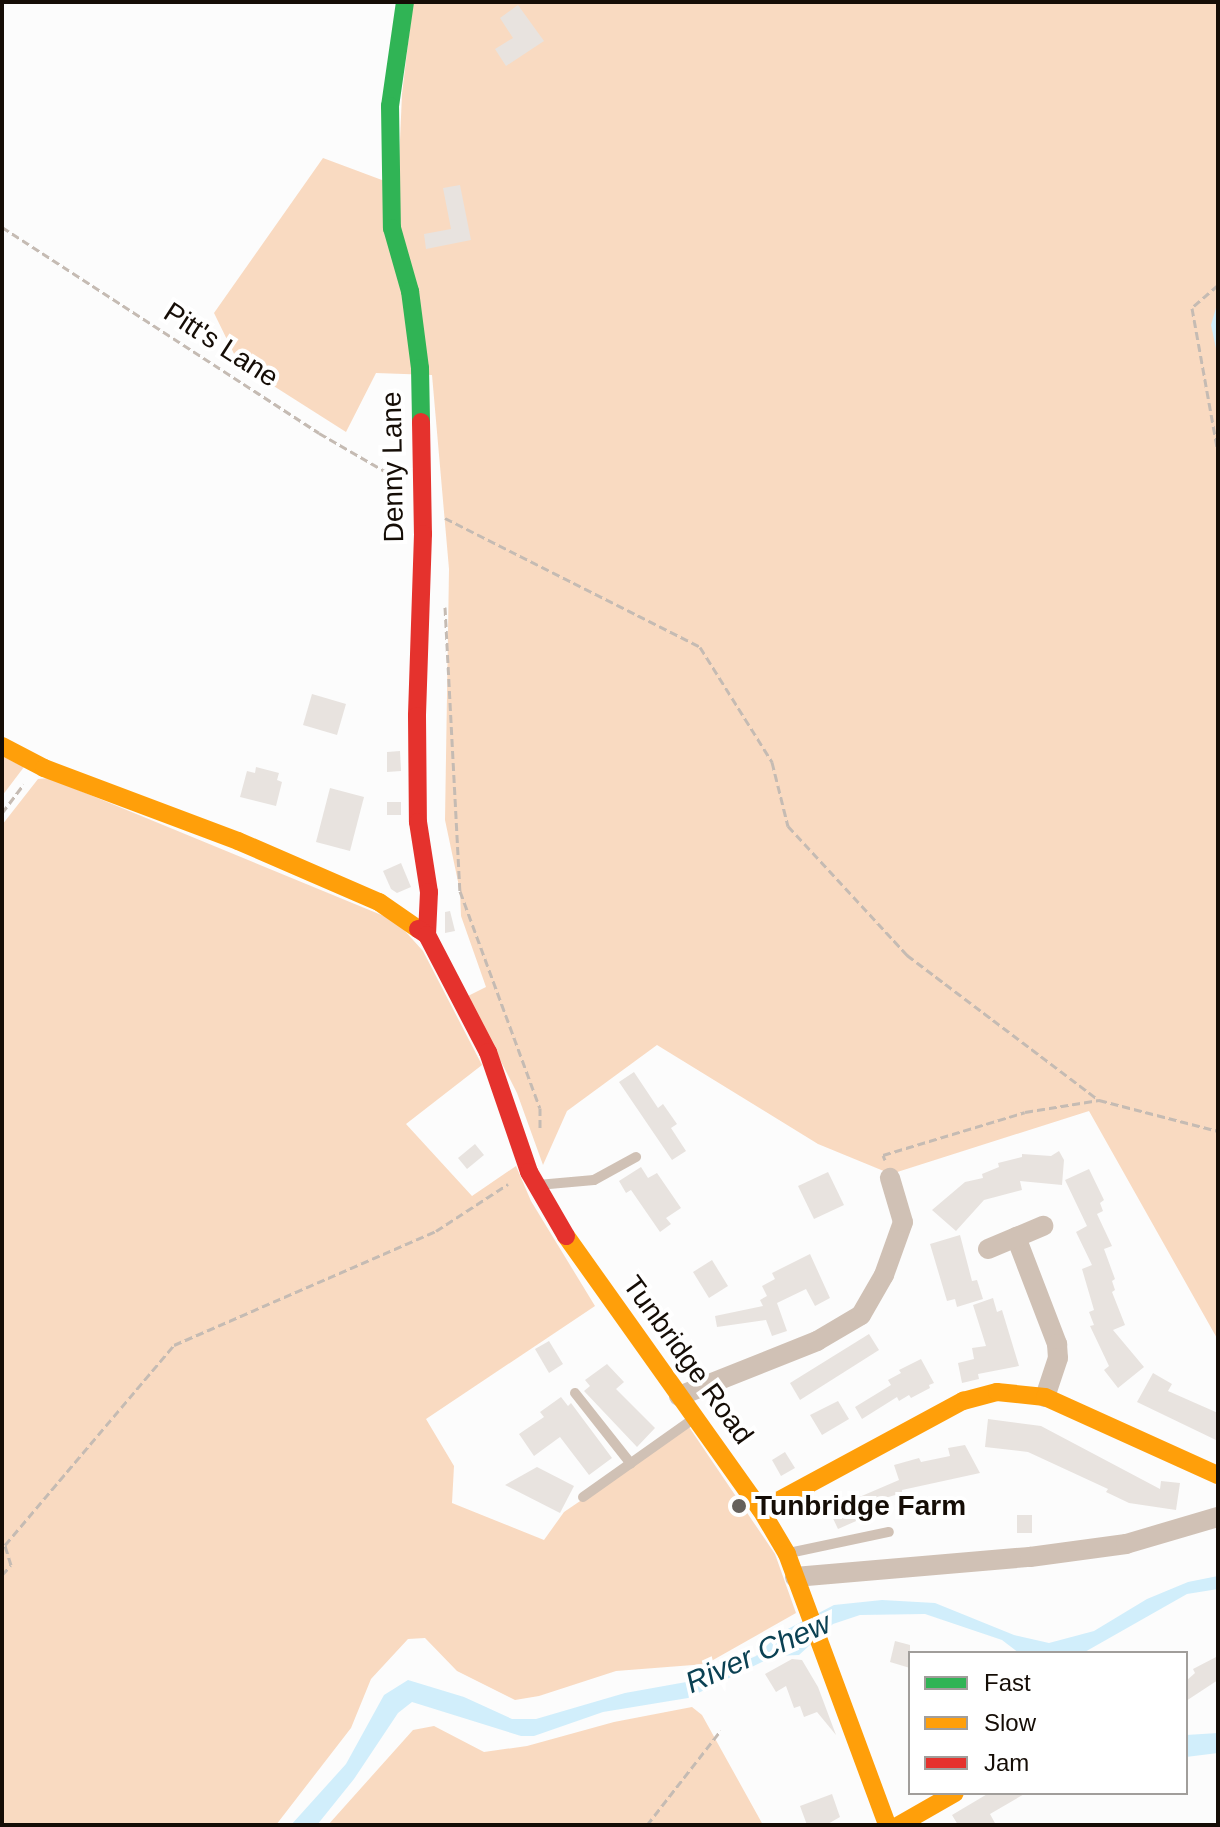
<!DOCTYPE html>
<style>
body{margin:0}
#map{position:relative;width:1220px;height:1827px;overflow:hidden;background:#fcfcfc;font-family:Arial,sans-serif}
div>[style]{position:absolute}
.green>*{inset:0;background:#f9dac1}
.water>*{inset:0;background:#d1eefb}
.building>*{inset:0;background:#e8e3df}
.path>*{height:3px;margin-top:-1.5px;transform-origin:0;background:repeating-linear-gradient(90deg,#c5bbb3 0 8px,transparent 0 12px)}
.lane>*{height:10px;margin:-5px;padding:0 5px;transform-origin:5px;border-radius:5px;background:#d0c1b5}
.street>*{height:20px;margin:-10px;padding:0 10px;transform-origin:10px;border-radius:10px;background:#d0c1b5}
.fast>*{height:18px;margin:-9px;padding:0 9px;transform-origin:9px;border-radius:9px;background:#30b455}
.slow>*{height:18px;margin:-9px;padding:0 9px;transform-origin:9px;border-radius:9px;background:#ff9f0a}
.jam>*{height:18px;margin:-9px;padding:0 9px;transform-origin:9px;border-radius:9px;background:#e5322d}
.dots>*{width:22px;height:22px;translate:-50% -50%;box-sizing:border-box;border:4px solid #fff;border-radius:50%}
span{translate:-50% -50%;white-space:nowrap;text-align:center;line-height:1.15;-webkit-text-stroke:8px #fff;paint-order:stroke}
.street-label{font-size:28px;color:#150d06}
.poi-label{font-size:28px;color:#150d06;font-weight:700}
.left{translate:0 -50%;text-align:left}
.water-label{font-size:30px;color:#0b4153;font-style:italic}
.frame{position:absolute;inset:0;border:4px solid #150d06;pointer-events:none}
.legend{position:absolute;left:908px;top:1651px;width:280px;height:144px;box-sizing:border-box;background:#fff;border:2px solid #a19e9b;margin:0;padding:10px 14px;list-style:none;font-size:24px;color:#150d06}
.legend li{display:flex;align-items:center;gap:16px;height:40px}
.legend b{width:40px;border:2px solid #a19e9b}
</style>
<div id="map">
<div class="green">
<div style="clip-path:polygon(413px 2px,1218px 2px,1218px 1340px,1089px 1111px,891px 1174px,818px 1144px,657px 1045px,567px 1111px,543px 1165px,517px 1093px,468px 996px,486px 987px,461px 916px,460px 891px,445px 820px,449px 569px,432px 375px,376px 373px,346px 432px,239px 364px,214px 313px,323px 158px,398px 186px,402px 94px)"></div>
<div style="clip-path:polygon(2px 756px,24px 767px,2px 796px)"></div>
<div style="clip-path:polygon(49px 778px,396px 921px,423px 951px,482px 1065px,406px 1124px,472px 1196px,516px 1166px,531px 1201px,595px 1306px,426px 1419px,454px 1466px,452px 1503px,544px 1540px,564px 1512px,689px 1427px,775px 1554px,796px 1613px,706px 1664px,616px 1671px,539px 1696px,515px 1700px,457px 1671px,425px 1638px,408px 1639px,371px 1679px,351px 1728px,276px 1825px,2px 1825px,2px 825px,38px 779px)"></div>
<div style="clip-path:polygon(692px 1707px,702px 1715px,763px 1825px,328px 1825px,413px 1730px,434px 1726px,484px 1752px,527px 1746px,614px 1722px)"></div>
</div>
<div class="water">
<div style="clip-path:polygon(1218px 301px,1218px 358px,1211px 325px)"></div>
<div style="clip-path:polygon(1218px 1576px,1218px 1589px,1187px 1594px,1083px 1653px,1019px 1653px,1002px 1640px,925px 1614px,860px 1615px,833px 1624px,799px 1655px,774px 1656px,688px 1698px,603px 1712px,534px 1736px,521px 1736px,412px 1702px,398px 1713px,354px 1779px,317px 1825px,291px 1825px,346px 1764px,384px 1695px,408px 1680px,464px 1697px,512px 1719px,536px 1719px,625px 1693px,703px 1679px,756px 1656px,780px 1633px,834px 1605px,882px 1600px,935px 1603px,1014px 1635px,1049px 1643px,1094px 1631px,1147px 1599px,1188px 1582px)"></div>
<div style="clip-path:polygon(1218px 1733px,1218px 1753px,1186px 1757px,1186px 1735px)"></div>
</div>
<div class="building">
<div style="clip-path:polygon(518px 5px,544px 41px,506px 66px,495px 49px,513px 38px,500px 18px)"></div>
<div style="clip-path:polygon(460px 185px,471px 240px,426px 249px,424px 234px,451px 229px,443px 188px)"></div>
<div style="clip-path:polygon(312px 694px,346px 704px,337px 735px,303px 725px)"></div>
<div style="clip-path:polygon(400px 751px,401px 771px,387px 772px,387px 752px)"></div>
<div style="clip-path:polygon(256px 767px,279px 773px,277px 780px,282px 782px,276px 806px,240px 797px,247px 771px,255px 773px)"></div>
<div style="clip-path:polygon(330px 788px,364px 797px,350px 851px,316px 842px)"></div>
<div style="clip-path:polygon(387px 802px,401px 802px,401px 815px,387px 815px)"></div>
<div style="clip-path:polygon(401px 863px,411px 887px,397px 893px,391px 889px,383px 871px)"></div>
<div style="clip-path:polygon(450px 911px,455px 931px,445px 933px,445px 912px)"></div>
<div style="clip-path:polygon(634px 1072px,658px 1108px,663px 1104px,677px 1124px,671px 1128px,686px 1151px,672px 1160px,619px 1082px)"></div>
<div style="clip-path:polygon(475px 1144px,484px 1155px,467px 1169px,458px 1158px)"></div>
<div style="clip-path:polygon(1059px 1151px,1064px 1160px,1062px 1185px,1020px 1181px,1022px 1190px,984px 1200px,956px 1231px,932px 1210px,965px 1182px,983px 1178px,982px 1174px,999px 1167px,998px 1163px,1022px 1157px,1022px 1154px,1051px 1156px)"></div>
<div style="clip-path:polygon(641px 1167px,648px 1178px,657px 1173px,681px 1208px,666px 1218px,671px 1224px,660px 1232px,631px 1190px,626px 1193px,619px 1181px)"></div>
<div style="clip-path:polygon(1089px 1169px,1104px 1200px,1100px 1203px,1103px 1211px,1097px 1214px,1112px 1246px,1104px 1249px,1115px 1279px,1112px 1281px,1115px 1290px,1112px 1292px,1125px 1325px,1113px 1330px,1144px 1367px,1118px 1388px,1104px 1370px,1109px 1366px,1090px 1326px,1094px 1325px,1089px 1312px,1094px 1310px,1082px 1269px,1092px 1265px,1076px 1232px,1087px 1226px,1065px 1180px)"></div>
<div style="clip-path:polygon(828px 1172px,844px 1205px,814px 1219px,798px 1186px)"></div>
<div style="clip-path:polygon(960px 1235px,972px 1281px,977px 1280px,983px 1299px,957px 1307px,955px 1299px,947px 1301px,930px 1244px)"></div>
<div style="clip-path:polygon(810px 1254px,830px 1298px,815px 1306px,806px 1289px,777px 1303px,787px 1331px,772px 1336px,766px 1320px,717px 1327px,715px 1316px,763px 1306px,760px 1300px,767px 1296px,762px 1286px,775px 1279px,772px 1273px)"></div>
<div style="clip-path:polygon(712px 1260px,728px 1286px,709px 1298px,693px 1272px)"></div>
<div style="clip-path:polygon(993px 1298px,997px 1312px,1002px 1310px,1019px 1366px,978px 1374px,979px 1379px,962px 1383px,958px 1363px,974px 1359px,972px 1348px,986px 1346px,973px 1305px)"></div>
<div style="clip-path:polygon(869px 1334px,879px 1350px,800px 1400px,790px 1383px)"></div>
<div style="clip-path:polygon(549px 1341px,563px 1364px,549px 1373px,535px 1349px)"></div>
<div style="clip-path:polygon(921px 1359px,934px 1383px,929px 1385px,930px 1388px,911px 1398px,909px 1395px,899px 1401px,897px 1397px,862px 1419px,855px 1407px,891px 1385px,888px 1380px,901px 1373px,899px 1370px)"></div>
<div style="clip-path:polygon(607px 1364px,624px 1382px,616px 1389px,655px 1428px,637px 1447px,584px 1391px,590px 1386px,585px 1380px)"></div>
<div style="clip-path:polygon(1153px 1373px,1172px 1384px,1168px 1391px,1218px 1413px,1218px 1441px,1137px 1402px)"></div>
<div style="clip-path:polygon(561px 1397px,568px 1406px,571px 1403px,612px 1458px,589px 1475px,560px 1437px,534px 1456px,519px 1434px,544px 1417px,540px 1412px)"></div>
<div style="clip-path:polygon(838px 1401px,849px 1419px,822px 1435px,810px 1415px)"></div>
<div style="clip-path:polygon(988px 1419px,1041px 1426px,1160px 1489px,1161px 1481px,1180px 1483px,1176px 1510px,1129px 1503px,1106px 1492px,1108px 1489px,1028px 1452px,985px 1447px)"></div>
<div style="clip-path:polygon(965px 1445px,980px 1473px,902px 1490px,902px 1493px,885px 1498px,888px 1507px,838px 1529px,829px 1510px,899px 1480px,894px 1465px,919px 1458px,921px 1462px,950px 1456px,948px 1448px)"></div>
<div style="clip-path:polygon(785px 1452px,795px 1468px,781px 1476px,772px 1460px)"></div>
<div style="clip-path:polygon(537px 1467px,574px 1486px,560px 1513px,505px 1485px)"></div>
<div style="clip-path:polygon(1017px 1515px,1032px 1515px,1032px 1533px,1017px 1533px)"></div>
<div style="clip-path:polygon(895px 1641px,910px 1645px,910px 1668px,890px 1662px)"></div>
<div style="clip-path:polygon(1218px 1656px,1218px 1680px,1186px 1701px,1186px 1681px,1195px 1673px,1193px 1669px)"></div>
<div style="clip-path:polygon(792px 1659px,802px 1660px,818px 1687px,836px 1735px,817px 1712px,804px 1717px,800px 1706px,794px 1708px,786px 1686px,776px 1692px,765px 1674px)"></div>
<div style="clip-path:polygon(989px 1793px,1026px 1793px,990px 1814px,996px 1825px,958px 1825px,952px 1815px)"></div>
<div style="clip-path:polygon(832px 1794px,840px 1817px,826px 1825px,807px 1825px,800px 1806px)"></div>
</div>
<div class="path">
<div style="left:2px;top:227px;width:378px;rotate:33deg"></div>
<div style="left:319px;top:433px;width:94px;rotate:30.1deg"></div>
<div style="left:1218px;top:285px;width:35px;rotate:139deg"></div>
<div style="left:1192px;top:308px;width:146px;rotate:79.8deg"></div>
<div style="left:445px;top:518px;width:286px;rotate:26.8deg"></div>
<div style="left:700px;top:647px;width:136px;rotate:57.9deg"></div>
<div style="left:772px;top:762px;width:66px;rotate:76deg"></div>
<div style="left:788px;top:826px;width:176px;rotate:47.3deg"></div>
<div style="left:907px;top:955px;width:241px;rotate:37.1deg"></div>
<div style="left:1099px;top:1100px;width:123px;rotate:14.6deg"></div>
<div style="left:445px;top:607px;width:284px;rotate:87deg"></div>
<div style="left:460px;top:891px;width:231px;rotate:69.8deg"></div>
<div style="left:540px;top:1108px;width:20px;rotate:90deg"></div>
<div style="left:2px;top:813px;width:36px;rotate:-53deg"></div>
<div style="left:885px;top:1160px;width:5px;rotate:-112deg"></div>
<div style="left:883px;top:1155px;width:148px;rotate:-16.8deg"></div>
<div style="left:1025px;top:1112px;width:75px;rotate:-9.2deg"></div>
<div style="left:2px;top:1575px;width:13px;rotate:-48deg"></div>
<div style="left:11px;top:1565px;width:21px;rotate:-107deg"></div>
<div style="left:5px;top:1545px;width:262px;rotate:-49.8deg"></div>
<div style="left:174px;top:1345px;width:286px;rotate:-23.5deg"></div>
<div style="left:436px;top:1231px;width:86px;rotate:-33.1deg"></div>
<div style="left:647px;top:1825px;width:120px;rotate:-52.1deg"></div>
</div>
<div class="lane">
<div style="left:538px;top:1185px;width:56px;rotate:-5.1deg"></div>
<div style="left:594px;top:1180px;width:48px;rotate:-28.7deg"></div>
<div style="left:575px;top:1393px;width:90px;rotate:51.7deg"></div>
<div style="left:583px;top:1497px;width:135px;rotate:-35.3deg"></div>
<div style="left:789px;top:1553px;width:102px;rotate:-11.9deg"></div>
</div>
<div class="street">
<div style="left:1016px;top:1237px;width:115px;rotate:69deg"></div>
<div style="left:1057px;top:1344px;width:14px;rotate:86deg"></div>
<div style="left:1058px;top:1358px;width:41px;rotate:108.4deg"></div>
<div style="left:988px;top:1249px;width:60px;rotate:-22.7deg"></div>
<div style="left:679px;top:1396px;width:149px;rotate:-21.7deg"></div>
<div style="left:817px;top:1341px;width:51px;rotate:-30.6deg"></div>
<div style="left:861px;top:1315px;width:46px;rotate:-60.1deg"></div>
<div style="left:884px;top:1275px;width:56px;rotate:-70.3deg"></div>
<div style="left:903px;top:1222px;width:46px;rotate:-106.5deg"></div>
<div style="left:795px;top:1577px;width:236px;rotate:-4.9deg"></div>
<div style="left:1030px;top:1557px;width:97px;rotate:-7.7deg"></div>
<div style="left:1126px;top:1544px;width:96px;rotate:-16.4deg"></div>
</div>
<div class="fast">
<div style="left:405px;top:2px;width:105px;rotate:98.2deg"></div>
<div style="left:390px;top:106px;width:122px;rotate:89.1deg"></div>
<div style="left:392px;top:228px;width:66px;rotate:74.1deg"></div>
<div style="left:410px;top:291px;width:78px;rotate:82.6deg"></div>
<div style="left:420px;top:368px;width:54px;rotate:88.9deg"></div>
</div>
<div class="slow">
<div style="left:2px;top:746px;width:47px;rotate:27.6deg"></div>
<div style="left:44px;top:768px;width:207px;rotate:20.6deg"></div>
<div style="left:238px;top:841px;width:154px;rotate:23.4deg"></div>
<div style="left:379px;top:902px;width:47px;rotate:34.7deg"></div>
<div style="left:566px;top:1236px;width:336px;rotate:54.6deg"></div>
<div style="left:761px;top:1510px;width:51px;rotate:59.4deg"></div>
<div style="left:787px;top:1554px;width:289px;rotate:69.7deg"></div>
<div style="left:761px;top:1510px;width:230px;rotate:-28.4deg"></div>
<div style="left:963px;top:1401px;width:35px;rotate:-15deg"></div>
<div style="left:997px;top:1392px;width:48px;rotate:5.9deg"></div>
<div style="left:1045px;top:1397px;width:190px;rotate:24.3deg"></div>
<div style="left:899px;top:1825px;width:64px;rotate:-29.7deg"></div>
</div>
<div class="jam">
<div style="left:421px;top:422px;width:112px;rotate:89deg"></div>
<div style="left:423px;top:534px;width:182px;rotate:91.9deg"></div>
<div style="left:417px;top:716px;width:106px;rotate:89.5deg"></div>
<div style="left:418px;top:822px;width:71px;rotate:81.1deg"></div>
<div style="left:429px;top:892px;width:43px;rotate:92.7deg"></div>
<div style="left:418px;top:929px;width:11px;rotate:34deg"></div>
<div style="left:427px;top:935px;width:132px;rotate:62.5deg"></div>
<div style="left:488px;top:1052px;width:127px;rotate:71.1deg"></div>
<div style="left:529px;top:1172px;width:74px;rotate:60deg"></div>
</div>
<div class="dots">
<div style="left:739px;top:1506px;background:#66615c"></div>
</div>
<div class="street-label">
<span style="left:221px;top:345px;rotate:33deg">Pitt's Lane</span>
<span style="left:393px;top:467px;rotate:-91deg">Denny Lane</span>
<span style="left:688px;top:1360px;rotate:54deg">Tunbridge Road</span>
</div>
<div class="poi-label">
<span class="left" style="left:755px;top:1506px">Tunbridge Farm</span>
</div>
<div class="water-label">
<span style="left:758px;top:1653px;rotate:-24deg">River Chew</span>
</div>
<div class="frame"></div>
<ul class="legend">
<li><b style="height:10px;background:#30b455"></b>Fast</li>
<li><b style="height:10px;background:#ff9f0a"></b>Slow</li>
<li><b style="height:10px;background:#e5322d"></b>Jam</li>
</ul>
</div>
